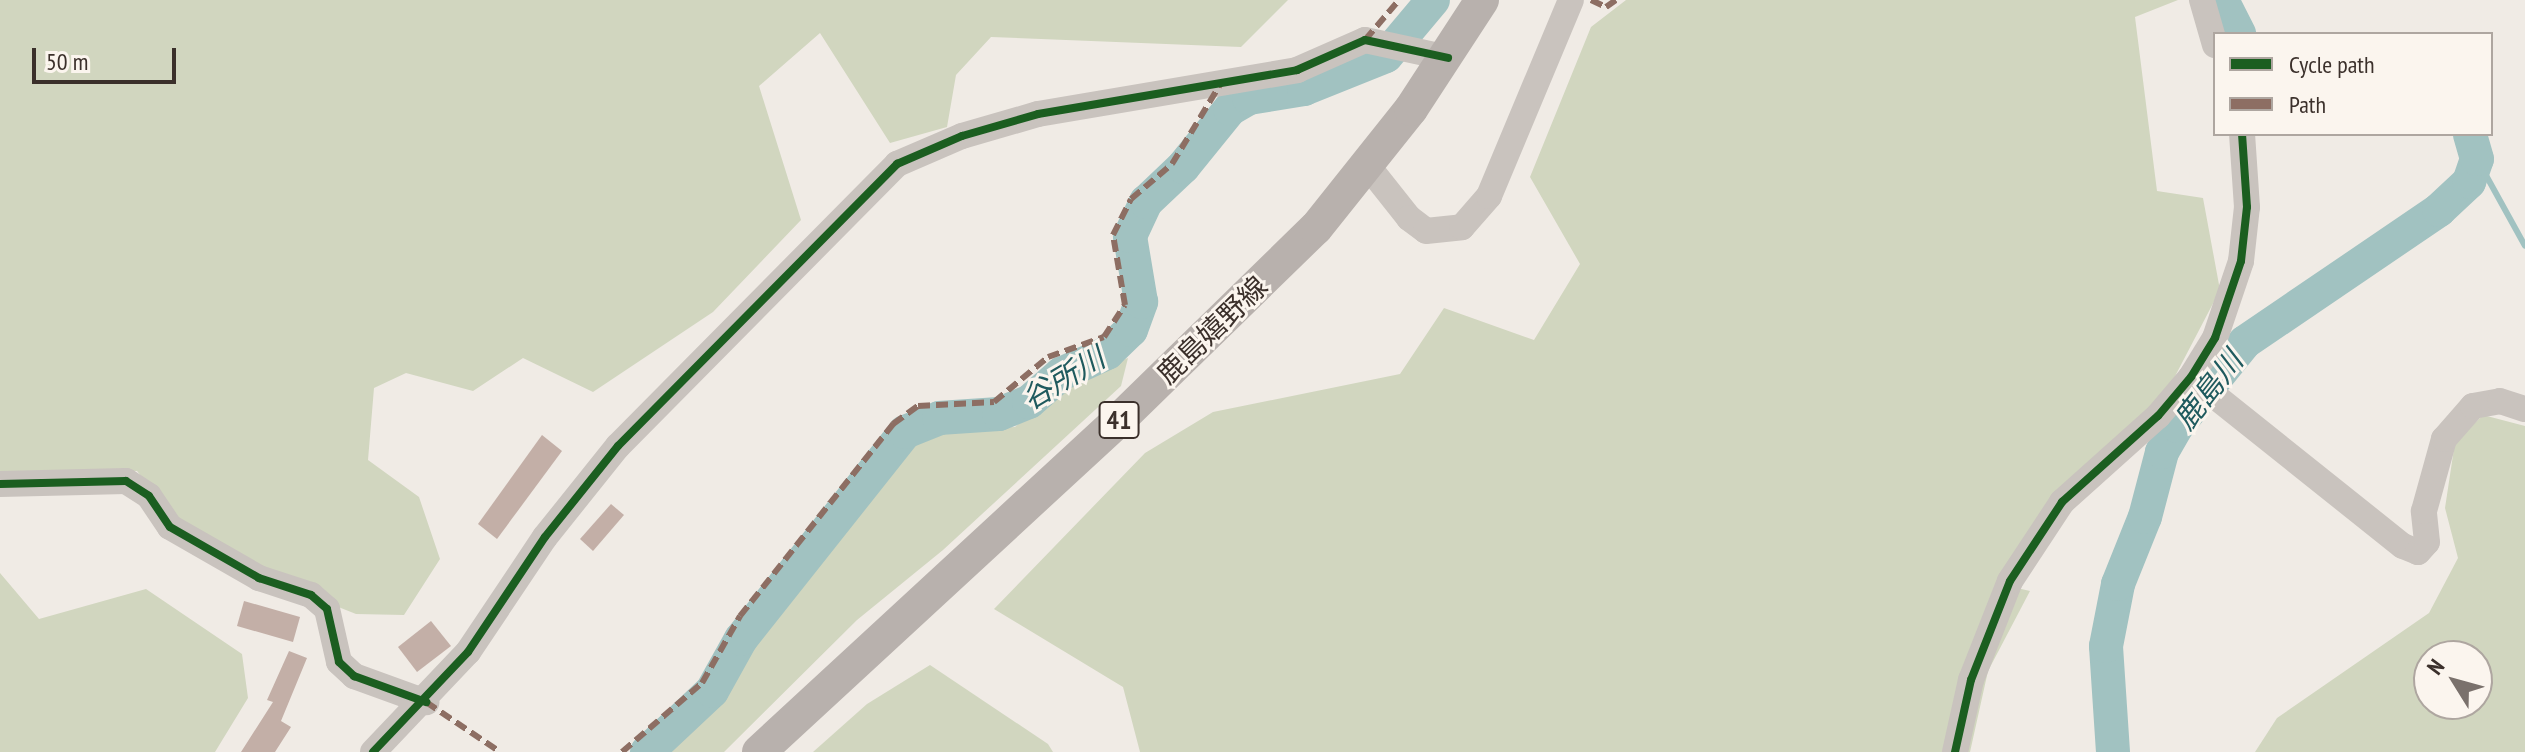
<!DOCTYPE html>
<meta charset="utf-8">
<style>
body{margin:0}
#map{position:relative;width:2525px;height:752px;overflow:hidden;background:#f0ebe5;font-family:"PT Sans Narrow","Noto Sans JP",sans-serif}
div>[style]{position:absolute}
.green>*{inset:0;background:#d1d6bf}
.stream>*{height:6px;margin:-3px;padding:0 3px;transform-origin:3px;border-radius:3px;background:#a1c2c1}
.river>*{height:34px;margin:-17px;padding:0 17px;transform-origin:17px;border-radius:17px;background:#a1c2c1}
.building>*{inset:0;background:#c3afa7}
.minor>*{height:26px;margin:-13px;padding:0 13px;transform-origin:13px;border-radius:13px;background:#c9c3be}
.major>*{height:34px;margin:-17px;padding:0 17px;transform-origin:17px;border-radius:17px;background:#b8b1ad}
.quiet>*{height:6px;margin-top:-3px;transform-origin:0;background:repeating-linear-gradient(90deg,#8d6e63 0 12px,transparent 0 18px)}
.cycleway>*{height:8px;margin:-4px;padding:0 4px;transform-origin:4px;border-radius:4px;background:#1b5e20}
span{translate:-50% -50%;white-space:nowrap;text-align:center;line-height:1.15;-webkit-text-stroke:6px #fbf5ee;paint-order:stroke}
.shield-label span{padding:2px 6px;background:#fbf5ee;border:2px solid;border-radius:6px;-webkit-text-stroke-width:0}
.shield-label{font-size:26px;color:#3b302b;font-weight:700}
.street-label{font-size:28px;color:#3b302b}
.water-label{font-size:30px;color:#1f5a5e;font-style:italic}
.legend{position:absolute;left:2213px;top:32px;width:280px;height:104px;box-sizing:border-box;background:#fbf5ee;border:2px solid #aea6a0;margin:0;padding:10px 14px;list-style:none;font-size:24px;color:#3b302b}
.legend li{display:flex;align-items:center;gap:16px;height:40px}
.legend b{width:40px;border:2px solid #aea6a0}
.north{position:absolute;left:2413px;top:640px;width:80px;height:80px;box-sizing:border-box;background:#fbf5ee;border:2px solid #aea6a0;border-radius:50%;rotate:307deg;font-size:22px;font-weight:700;line-height:32px;text-align:center;color:#3b302b}
.north::after{content:'';display:block;margin:auto;width:28px;height:36px;background:#7a716c;clip-path:polygon(50% 0,100% 100%,50% 72%,0 100%)}
.scale{position:absolute;left:32px;top:48px;width:144px;height:36px;box-sizing:border-box;border:4px solid #3b302b;border-top:0;padding-left:10px;font-size:24px;line-height:28px;white-space:nowrap;color:#3b302b;-webkit-text-stroke:6px #fbf5ee;paint-order:stroke}
</style>
<div id="map">
<div class="green">
<div style="clip-path:polygon(0 0,1288px 0,1241px 47px,991px 37px,956px 75px,947px 127px,890px 143px,820px 33px,759px 86px,801px 220px,713px 312px,593px 392px,523px 358px,473px 391px,406px 373px,374px 388px,368px 460px,419px 497px,440px 559px,404px 615px,356px 614px,243px 569px,179px 523px,137px 471px,0 476px)"></div>
<div style="clip-path:polygon(1626px 0,2178px 0,2135px 17px,2157px 191px,2203px 198px,2220px 290px,2160px 405px,2000px 584px,2030px 591px,1988px 671px,1970px 752px,1140px 752px,1123px 687px,994px 609px,1145px 453px,1213px 412px,1400px 374px,1444px 308px,1534px 340px,1580px 264px,1530px 177px,1591px 27px)"></div>
<div style="clip-path:polygon(1128px 358px,1121px 386px,943px 550px,857px 620px,724px 752px,668px 752px,727px 697px,765px 620px,909px 446px,942px 430px,1015px 427px,1068px 380px)"></div>
<div style="clip-path:polygon(evenodd,2483px 415px,2525px 426px,2525px 752px,2255px 752px,2277px 718px,2429px 613px,2458px 558px,2445px 508px,2455px 442px,2483px 415px,2429px 656px,2477px 656px,2477px 704px,2429px 704px,2429px 656px)"></div>
<div style="clip-path:polygon(0 573px,39px 619px,146px 589px,242px 654px,248px 698px,215px 752px,0 752px)"></div>
<div style="clip-path:polygon(930px 665px,1048px 744px,1053px 752px,813px 752px,867px 704px)"></div>
</div>
<div class="stream">
<div style="left:2477px;top:159px;width:99px;rotate:61.1deg"></div>
</div>
<div class="river">
<div style="left:2222px;top:0;width:38px;rotate:63deg"></div>
<div style="left:647px;top:752px;width:89px;rotate:-43.2deg"></div>
<div style="left:712px;top:691px;width:60px;rotate:-60.9deg"></div>
<div style="left:741px;top:639px;width:264px;rotate:-51.6deg"></div>
<div style="left:905px;top:432px;width:37px;rotate:-22deg"></div>
<div style="left:939px;top:418px;width:60px;rotate:-3.8deg"></div>
<div style="left:999px;top:414px;width:32px;rotate:-22deg"></div>
<div style="left:1029px;top:402px;width:43px;rotate:-41.2deg"></div>
<div style="left:1061px;top:374px;width:51px;rotate:-24.5deg"></div>
<div style="left:1107px;top:353px;width:33px;rotate:-44deg"></div>
<div style="left:1131px;top:330px;width:30px;rotate:-70deg"></div>
<div style="left:1141px;top:302px;width:67px;rotate:-99.5deg"></div>
<div style="left:1130px;top:236px;width:38px;rotate:-65deg"></div>
<div style="left:1146px;top:202px;width:51px;rotate:-43.4deg"></div>
<div style="left:1183px;top:167px;width:75px;rotate:-51deg"></div>
<div style="left:1230px;top:109px;width:22px;rotate:-30deg"></div>
<div style="left:1249px;top:98px;width:56px;rotate:-9.3deg"></div>
<div style="left:1304px;top:89px;width:88px;rotate:-21.9deg"></div>
<div style="left:1386px;top:56px;width:73px;rotate:-50deg"></div>
<div style="left:2113px;top:752px;width:106px;rotate:-93.8deg"></div>
<div style="left:2106px;top:646px;width:63px;rotate:-79deg"></div>
<div style="left:2118px;top:584px;width:72px;rotate:-68.1deg"></div>
<div style="left:2145px;top:517px;width:67px;rotate:-75.3deg"></div>
<div style="left:2162px;top:452px;width:30px;rotate:-60deg"></div>
<div style="left:2177px;top:426px;width:108px;rotate:-51deg"></div>
<div style="left:2245px;top:342px;width:235px;rotate:-34.2deg"></div>
<div style="left:2439px;top:210px;width:41px;rotate:-43deg"></div>
<div style="left:2469px;top:182px;width:24px;rotate:-71deg"></div>
<div style="left:2477px;top:159px;width:26px;rotate:-106deg"></div>
</div>
<div class="building">
<div style="clip-path:polygon(542px 435px,562px 451px,497px 539px,478px 524px)"></div>
<div style="clip-path:polygon(611px 504px,624px 515px,593px 551px,580px 539px)"></div>
<div style="clip-path:polygon(244px 601px,300px 617px,293px 642px,237px 626px)"></div>
<div style="clip-path:polygon(431px 621px,451px 646px,417px 672px,398px 647px)"></div>
<div style="clip-path:polygon(289px 651px,307px 658px,281px 721px,291px 727px,275px 752px,241px 752px,273px 702px,267px 700px)"></div>
</div>
<div class="minor">
<div style="left:2202px;top:0;width:47px;rotate:73.9deg"></div>
<div style="left:1367px;top:165px;width:68px;rotate:51.6deg"></div>
<div style="left:1409px;top:218px;width:21px;rotate:37deg"></div>
<div style="left:1426px;top:231px;width:36px;rotate:-6deg"></div>
<div style="left:1462px;top:227px;width:41px;rotate:-48.9deg"></div>
<div style="left:1489px;top:196px;width:212px;rotate:-67.3deg"></div>
<div style="left:2191px;top:377px;width:271px;rotate:38.6deg"></div>
<div style="left:2403px;top:546px;width:16px;rotate:22deg"></div>
<div style="left:2418px;top:552px;width:13px;rotate:-48deg"></div>
<div style="left:2427px;top:542px;width:31px;rotate:-96deg"></div>
<div style="left:2424px;top:511px;width:75px;rotate:-74.5deg"></div>
<div style="left:2444px;top:439px;width:44px;rotate:-48.7deg"></div>
<div style="left:2473px;top:406px;width:27px;rotate:-10deg"></div>
<div style="left:2500px;top:401px;width:26px;rotate:18deg"></div>
<div style="left:0;top:484px;width:126px;rotate:-1.4deg"></div>
<div style="left:126px;top:481px;width:27px;rotate:33deg"></div>
<div style="left:149px;top:496px;width:37px;rotate:56deg"></div>
<div style="left:170px;top:527px;width:103px;rotate:29.8deg"></div>
<div style="left:259px;top:578px;width:55px;rotate:18.1deg"></div>
<div style="left:311px;top:595px;width:21px;rotate:41deg"></div>
<div style="left:327px;top:609px;width:54px;rotate:77.2deg"></div>
<div style="left:339px;top:662px;width:21px;rotate:43deg"></div>
<div style="left:354px;top:676px;width:77px;rotate:19.9deg"></div>
<div style="left:373px;top:752px;width:138px;rotate:-46.5deg"></div>
<div style="left:468px;top:652px;width:138px;rotate:-56.2deg"></div>
<div style="left:545px;top:537px;width:117px;rotate:-51.3deg"></div>
<div style="left:618px;top:446px;width:397px;rotate:-45.3deg"></div>
<div style="left:897px;top:164px;width:71px;rotate:-23.3deg"></div>
<div style="left:962px;top:136px;width:79px;rotate:-16.1deg"></div>
<div style="left:1038px;top:114px;width:263px;rotate:-9.6deg"></div>
<div style="left:1297px;top:70px;width:74px;rotate:-23.8deg"></div>
<div style="left:1365px;top:40px;width:85px;rotate:12.2deg"></div>
<div style="left:1955px;top:752px;width:74px;rotate:-77.5deg"></div>
<div style="left:1971px;top:680px;width:106px;rotate:-68.5deg"></div>
<div style="left:2010px;top:581px;width:95px;rotate:-56.6deg"></div>
<div style="left:2062px;top:502px;width:129px;rotate:-41.9deg"></div>
<div style="left:2158px;top:416px;width:51px;rotate:-49.8deg"></div>
<div style="left:2191px;top:377px;width:46px;rotate:-58.4deg"></div>
<div style="left:2215px;top:338px;width:81px;rotate:-71.3deg"></div>
<div style="left:2241px;top:261px;width:54px;rotate:-83.7deg"></div>
<div style="left:2247px;top:207px;width:73px;rotate:-93.9deg"></div>
</div>
<div class="major">
<div style="left:759px;top:752px;width:493px;rotate:-42.7deg"></div>
<div style="left:1121px;top:418px;width:272px;rotate:-44.3deg"></div>
<div style="left:1316px;top:228px;width:152px;rotate:-51.4deg"></div>
<div style="left:1411px;top:109px;width:130px;rotate:-56.9deg"></div>
</div>
<div class="quiet">
<div style="left:1591px;top:0;width:17px;rotate:25deg"></div>
<div style="left:1606px;top:7px;width:12px;rotate:-35deg"></div>
<div style="left:1365px;top:40px;width:52px;rotate:-49.6deg"></div>
<div style="left:426px;top:702px;width:89px;rotate:34deg"></div>
<div style="left:622px;top:752px;width:106px;rotate:-40.8deg"></div>
<div style="left:702px;top:683px;width:77px;rotate:-60.4deg"></div>
<div style="left:740px;top:616px;width:246px;rotate:-51.4deg"></div>
<div style="left:893px;top:424px;width:31px;rotate:-36deg"></div>
<div style="left:918px;top:406px;width:76px;rotate:-3deg"></div>
<div style="left:994px;top:402px;width:70px;rotate:-39.8deg"></div>
<div style="left:1048px;top:357px;width:59px;rotate:-19.7deg"></div>
<div style="left:1104px;top:337px;width:38px;rotate:-57deg"></div>
<div style="left:1125px;top:305px;width:71px;rotate:-99.7deg"></div>
<div style="left:1113px;top:235px;width:40px;rotate:-63.4deg"></div>
<div style="left:1131px;top:199px;width:54px;rotate:-40.5deg"></div>
<div style="left:1172px;top:164px;width:95px;rotate:-58.8deg"></div>
</div>
<div class="cycleway">
<div style="left:0;top:484px;width:126px;rotate:-1.4deg"></div>
<div style="left:126px;top:481px;width:27px;rotate:33deg"></div>
<div style="left:149px;top:496px;width:37px;rotate:56deg"></div>
<div style="left:170px;top:527px;width:103px;rotate:29.8deg"></div>
<div style="left:259px;top:578px;width:55px;rotate:18.1deg"></div>
<div style="left:311px;top:595px;width:21px;rotate:41deg"></div>
<div style="left:327px;top:609px;width:54px;rotate:77.2deg"></div>
<div style="left:339px;top:662px;width:21px;rotate:43deg"></div>
<div style="left:354px;top:676px;width:77px;rotate:19.9deg"></div>
<div style="left:373px;top:752px;width:138px;rotate:-46.5deg"></div>
<div style="left:468px;top:652px;width:138px;rotate:-56.2deg"></div>
<div style="left:545px;top:537px;width:117px;rotate:-51.3deg"></div>
<div style="left:618px;top:446px;width:397px;rotate:-45.3deg"></div>
<div style="left:897px;top:164px;width:71px;rotate:-23.3deg"></div>
<div style="left:962px;top:136px;width:79px;rotate:-16.1deg"></div>
<div style="left:1038px;top:114px;width:263px;rotate:-9.6deg"></div>
<div style="left:1297px;top:70px;width:74px;rotate:-23.8deg"></div>
<div style="left:1365px;top:40px;width:85px;rotate:12.2deg"></div>
<div style="left:1955px;top:752px;width:74px;rotate:-77.5deg"></div>
<div style="left:1971px;top:680px;width:106px;rotate:-68.5deg"></div>
<div style="left:2010px;top:581px;width:95px;rotate:-56.6deg"></div>
<div style="left:2062px;top:502px;width:129px;rotate:-41.9deg"></div>
<div style="left:2158px;top:416px;width:51px;rotate:-49.8deg"></div>
<div style="left:2191px;top:377px;width:46px;rotate:-58.4deg"></div>
<div style="left:2215px;top:338px;width:81px;rotate:-71.3deg"></div>
<div style="left:2241px;top:261px;width:54px;rotate:-83.7deg"></div>
<div style="left:2247px;top:207px;width:73px;rotate:-93.9deg"></div>
</div>
<div class="shield-label">
<span style="left:1119px;top:420px">41</span>
</div>
<div class="street-label">
<span style="left:1212px;top:330px;rotate:-44deg">鹿島嬉野線</span>
</div>
<div class="water-label">
<span style="left:1063px;top:378px;rotate:-31deg">谷所川</span>
<span style="left:2208px;top:390px;rotate:-52deg">鹿島川</span>
</div>
<ul class="legend">
<li><b style="height:10px;background:#1b5e20"></b>Cycle path</li>
<li><b style="height:10px;background:#8d6e63"></b>Path</li>
</ul>
<div class="north">N</div>
<div class="scale">50 m</div>
</div>
